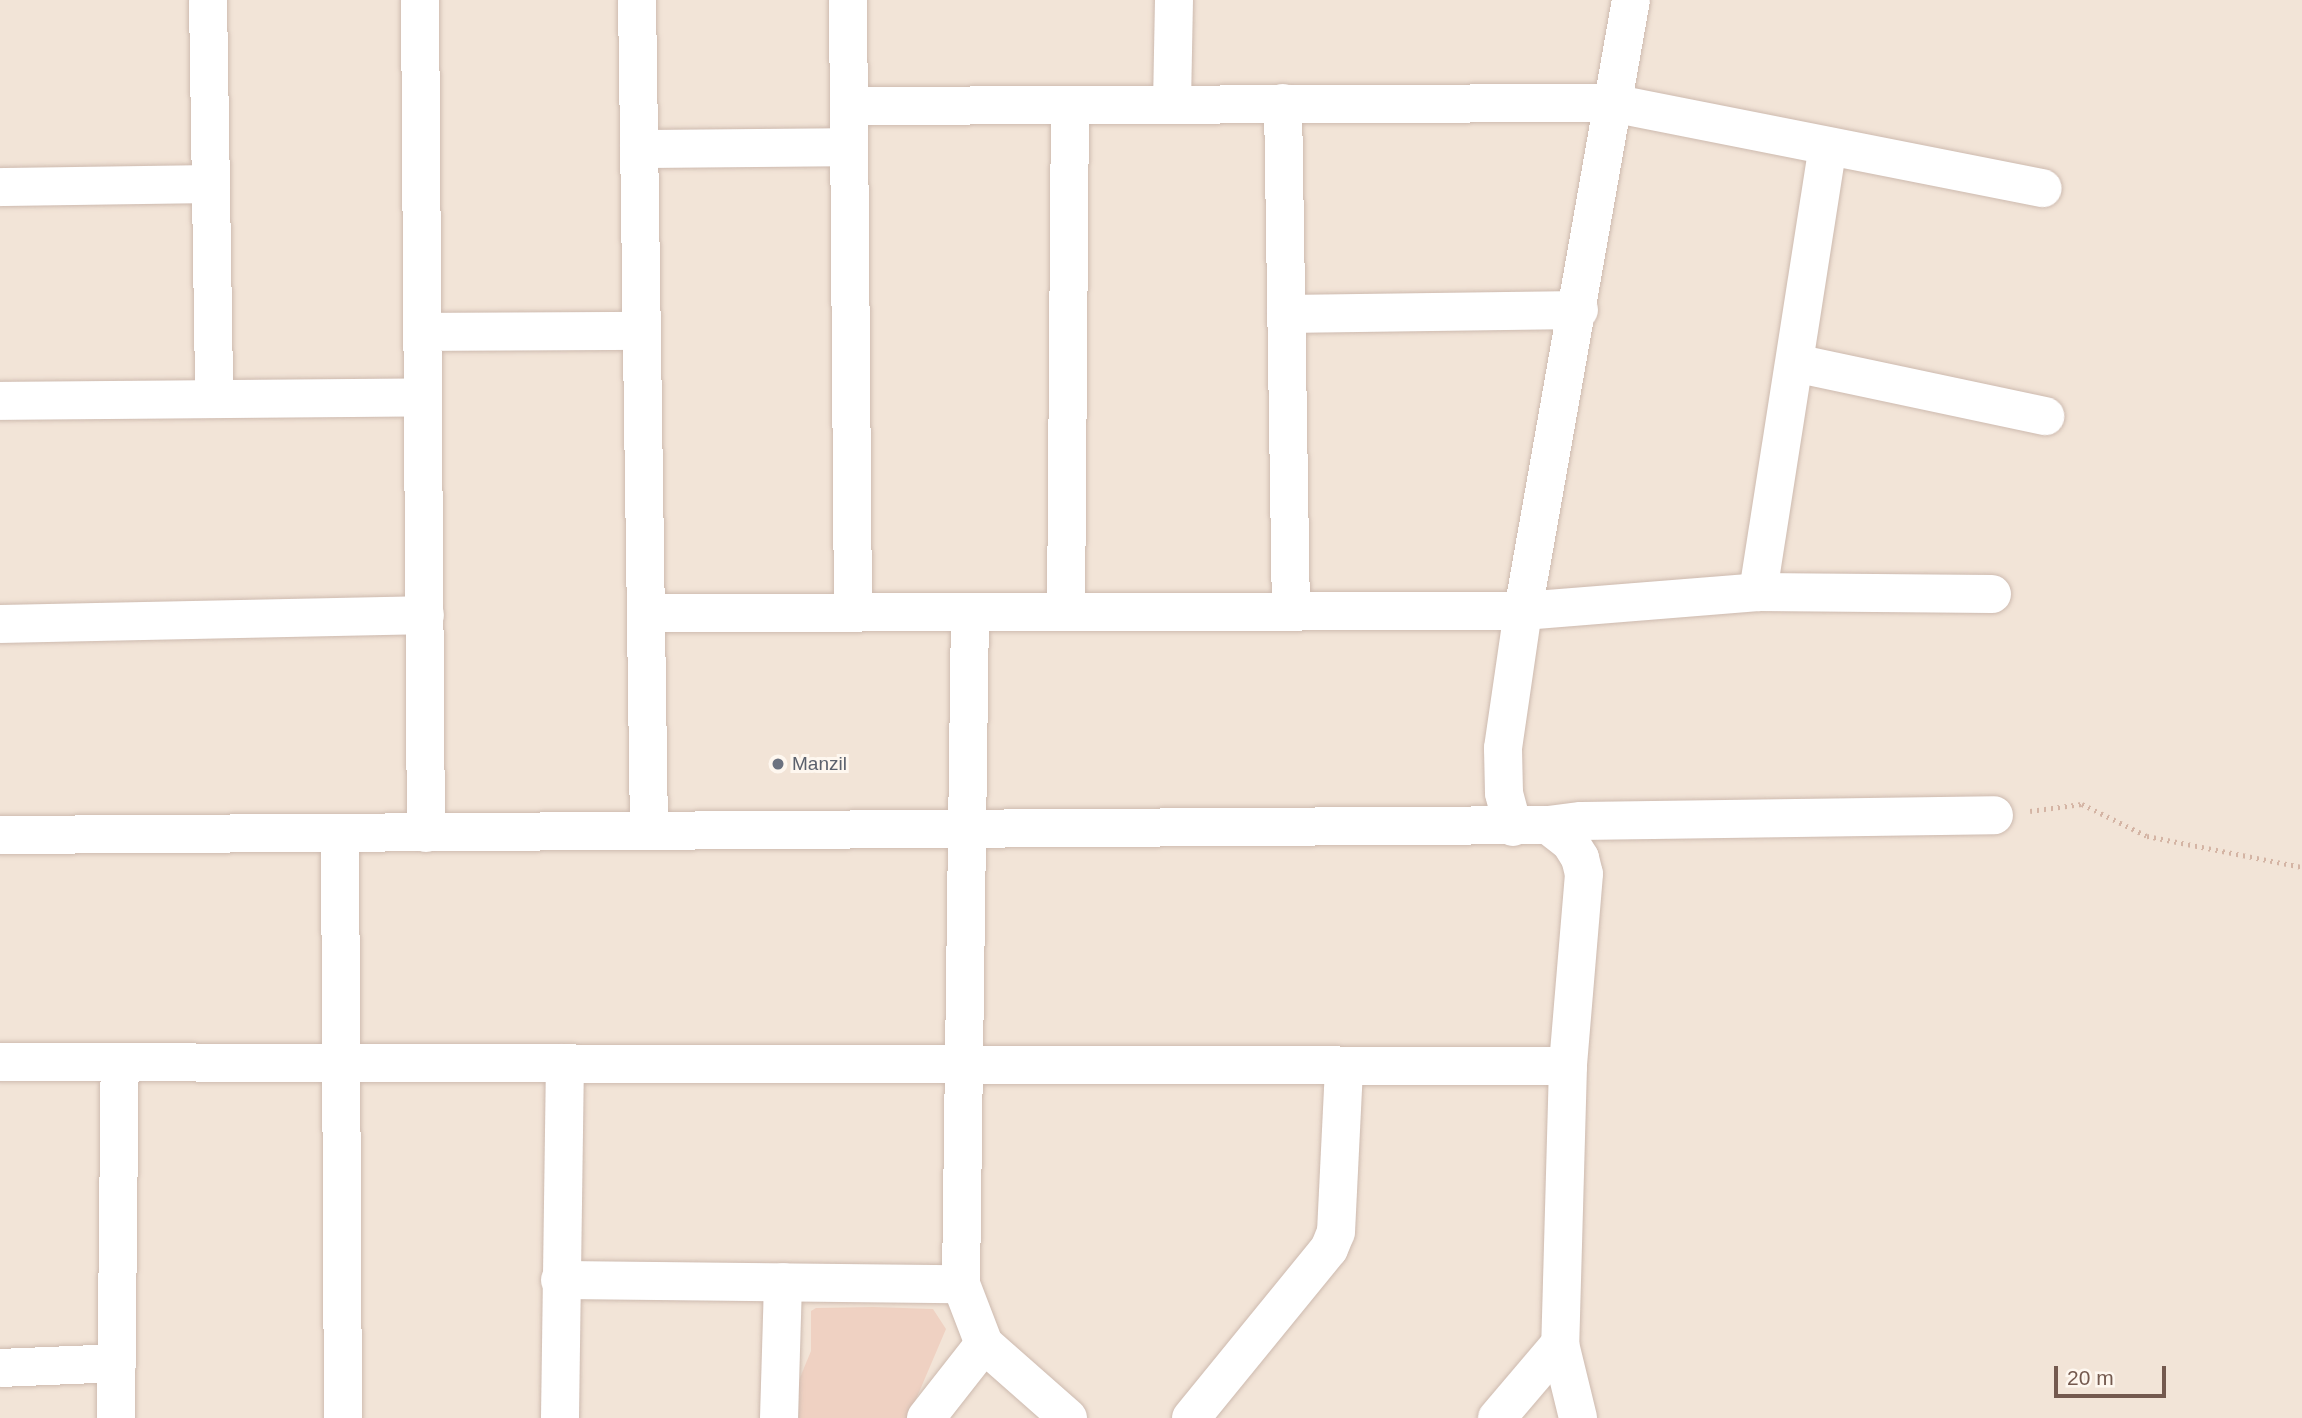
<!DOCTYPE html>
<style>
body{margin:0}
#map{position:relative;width:2302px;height:1418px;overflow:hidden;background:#fbf3e8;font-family:Arial,sans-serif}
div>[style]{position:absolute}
.residential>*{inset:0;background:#f2e4d7}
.building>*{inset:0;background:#efd1c2}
.path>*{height:4.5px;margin-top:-2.25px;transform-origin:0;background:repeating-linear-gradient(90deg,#d4b4a4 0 2px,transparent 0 7px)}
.roads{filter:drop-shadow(0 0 2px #cdbaaf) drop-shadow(0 0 2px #cdbaaf)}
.minor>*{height:38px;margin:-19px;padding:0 19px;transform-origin:19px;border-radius:19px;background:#fff}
.dots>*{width:19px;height:19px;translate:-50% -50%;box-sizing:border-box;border:4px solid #fef7ef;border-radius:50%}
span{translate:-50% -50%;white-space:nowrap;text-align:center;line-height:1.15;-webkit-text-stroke:6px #fef7ef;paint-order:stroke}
.worship-label{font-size:19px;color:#5b616d}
.left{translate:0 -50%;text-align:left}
.scale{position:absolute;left:2054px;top:1366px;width:112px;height:32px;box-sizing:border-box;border:4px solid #74594e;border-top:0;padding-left:9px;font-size:21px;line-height:24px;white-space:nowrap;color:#74594e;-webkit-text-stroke:5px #fef7ef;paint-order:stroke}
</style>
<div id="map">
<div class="residential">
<div style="clip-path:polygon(0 0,2302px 0,2302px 1418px,0 1418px)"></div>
</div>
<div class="building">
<div style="clip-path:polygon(873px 1307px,933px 1309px,946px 1329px,908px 1418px,799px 1418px,799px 1380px,811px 1351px,811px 1311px,816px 1308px)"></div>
</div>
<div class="path">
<div style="left:2030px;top:811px;width:52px;rotate:-7.7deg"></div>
<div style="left:2082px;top:804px;width:72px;rotate:26.2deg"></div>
<div style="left:2147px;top:836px;width:158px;rotate:11.3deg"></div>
</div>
<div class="roads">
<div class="minor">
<div style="left:208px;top:0;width:399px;rotate:89.1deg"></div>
<div style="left:420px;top:0;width:833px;rotate:89.59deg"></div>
<div style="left:637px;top:0;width:831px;rotate:89.17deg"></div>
<div style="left:848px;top:0;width:613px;rotate:89.53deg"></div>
<div style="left:1283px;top:103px;width:509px;rotate:89.1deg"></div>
<div style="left:1172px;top:104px;width:104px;rotate:-88.9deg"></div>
<div style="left:849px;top:106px;width:763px;rotate:-0.23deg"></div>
<div style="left:1612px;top:103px;width:439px;rotate:11.2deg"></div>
<div style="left:639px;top:149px;width:210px;rotate:-0.5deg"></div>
<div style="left:0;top:187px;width:211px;rotate:-0.8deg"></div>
<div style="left:1286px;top:314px;width:293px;rotate:-0.8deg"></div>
<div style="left:423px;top:332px;width:219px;rotate:-0.3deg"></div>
<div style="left:1795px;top:363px;width:256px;rotate:12deg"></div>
<div style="left:0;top:401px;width:423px;rotate:-0.5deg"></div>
<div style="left:1758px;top:592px;width:451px;rotate:-81.1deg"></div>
<div style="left:970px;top:612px;width:672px;rotate:90.77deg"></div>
<div style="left:961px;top:1284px;width:64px;rotate:69deg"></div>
<div style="left:984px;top:1344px;width:112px;rotate:41.4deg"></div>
<div style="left:1066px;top:612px;width:507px;rotate:-89.55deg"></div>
<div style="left:646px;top:613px;width:877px;rotate:-0.13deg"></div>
<div style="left:1523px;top:611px;width:236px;rotate:-4.6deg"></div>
<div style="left:1758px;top:592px;width:234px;rotate:0.5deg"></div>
<div style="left:0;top:624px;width:425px;rotate:-1.2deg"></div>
<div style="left:1548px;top:825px;width:33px;rotate:-7deg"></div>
<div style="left:1581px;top:821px;width:413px;rotate:-0.8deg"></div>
<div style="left:1513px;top:827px;width:35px;rotate:-105deg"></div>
<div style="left:1504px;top:793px;width:45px;rotate:-91.3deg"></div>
<div style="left:1503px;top:748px;width:138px;rotate:-81.7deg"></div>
<div style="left:1523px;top:611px;width:620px;rotate:-79.98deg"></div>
<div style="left:340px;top:833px;width:585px;rotate:89.71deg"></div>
<div style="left:0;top:835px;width:1548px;rotate:-0.37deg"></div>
<div style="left:1548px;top:825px;width:28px;rotate:38deg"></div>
<div style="left:1570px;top:842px;width:19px;rotate:58deg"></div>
<div style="left:1580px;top:858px;width:16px;rotate:76deg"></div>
<div style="left:1584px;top:874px;width:193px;rotate:94.8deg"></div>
<div style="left:1568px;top:1066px;width:278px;rotate:91.6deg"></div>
<div style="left:1560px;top:1344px;width:76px;rotate:76.3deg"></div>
<div style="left:0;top:1062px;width:1568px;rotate:0.15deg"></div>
<div style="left:560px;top:1280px;width:401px;rotate:0.6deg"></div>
<div style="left:0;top:1368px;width:117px;rotate:-2.4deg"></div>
<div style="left:116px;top:1418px;width:355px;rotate:-89.4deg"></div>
<div style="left:560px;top:1418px;width:355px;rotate:-89.2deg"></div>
<div style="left:779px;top:1418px;width:136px;rotate:-88.3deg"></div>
<div style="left:926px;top:1418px;width:94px;rotate:-51.9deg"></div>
<div style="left:1191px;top:1418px;width:218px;rotate:-50.8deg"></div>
<div style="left:1329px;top:1249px;width:18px;rotate:-68deg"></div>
<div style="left:1336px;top:1232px;width:166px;rotate:-87.2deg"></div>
<div style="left:1497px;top:1418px;width:97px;rotate:-49.6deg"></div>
</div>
</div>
<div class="dots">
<div style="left:778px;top:764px;background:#6b7280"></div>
</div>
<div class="worship-label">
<span class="left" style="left:792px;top:764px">Manzil</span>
</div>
<div class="scale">20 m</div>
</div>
